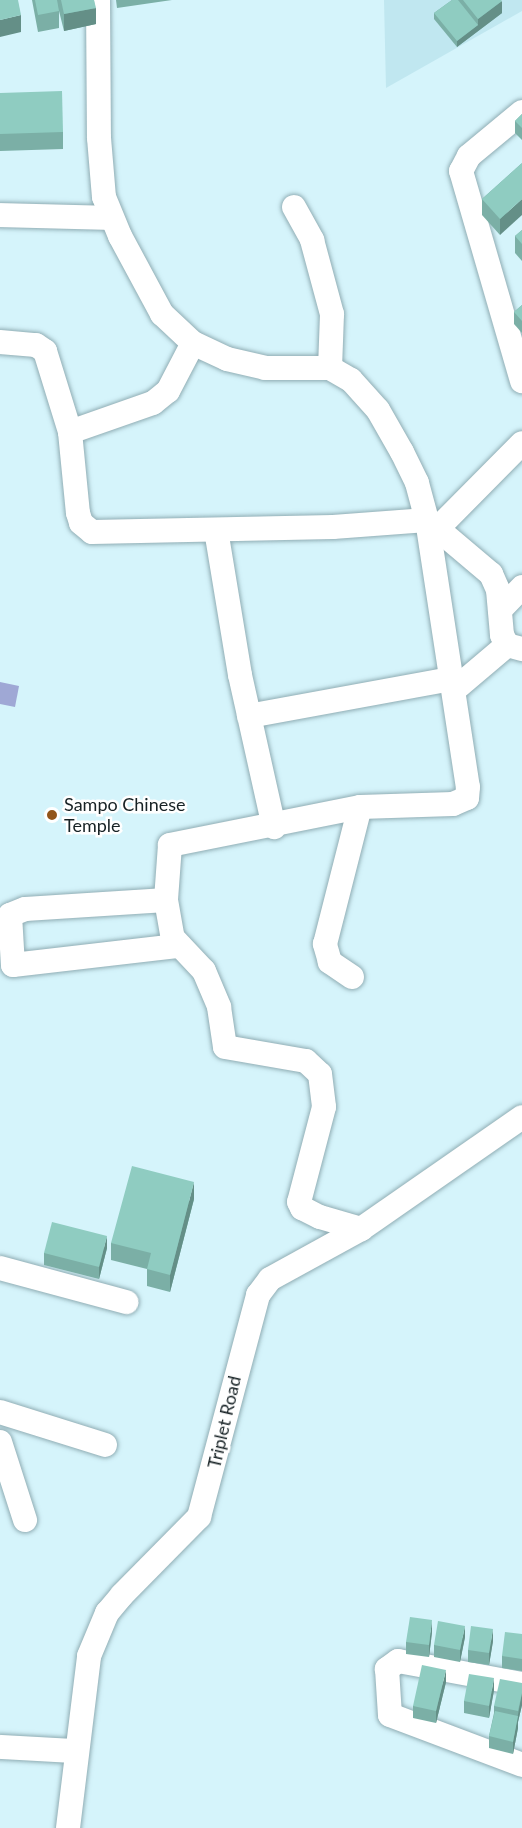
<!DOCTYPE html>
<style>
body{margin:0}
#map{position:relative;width:522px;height:1828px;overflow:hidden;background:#d5f4fb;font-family:Lato,sans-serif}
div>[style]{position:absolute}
.built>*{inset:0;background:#c0e7f0}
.water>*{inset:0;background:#9fa8d5}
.roads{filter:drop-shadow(0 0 2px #90adb4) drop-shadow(0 0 2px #90adb4)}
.minor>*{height:24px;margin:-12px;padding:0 12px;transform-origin:12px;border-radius:12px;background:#fff}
.wall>*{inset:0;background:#7bafa6}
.shaded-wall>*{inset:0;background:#648f87}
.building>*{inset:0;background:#8fccc1}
.dots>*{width:16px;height:16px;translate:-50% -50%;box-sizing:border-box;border:3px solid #fff;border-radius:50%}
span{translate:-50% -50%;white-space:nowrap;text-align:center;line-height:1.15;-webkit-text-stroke:5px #fff;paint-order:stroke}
.poi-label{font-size:18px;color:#172225}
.left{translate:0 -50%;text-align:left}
.street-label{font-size:18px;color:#172225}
</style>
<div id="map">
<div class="built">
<div style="clip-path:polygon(384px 0,522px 0,522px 11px,386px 88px)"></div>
</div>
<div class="water">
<div style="clip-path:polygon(0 682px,19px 686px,15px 707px,0 704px)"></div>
</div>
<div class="roads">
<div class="minor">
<div style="left:98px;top:0;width:138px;rotate:89.6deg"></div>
<div style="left:99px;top:138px;width:59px;rotate:85.2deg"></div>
<div style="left:104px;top:197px;width:42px;rotate:67.7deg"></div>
<div style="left:120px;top:236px;width:89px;rotate:61.7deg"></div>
<div style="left:162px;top:314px;width:42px;rotate:43.1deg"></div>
<div style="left:193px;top:343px;width:38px;rotate:25deg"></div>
<div style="left:227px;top:359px;width:39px;rotate:13deg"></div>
<div style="left:265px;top:368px;width:65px"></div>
<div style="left:330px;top:368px;width:24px;rotate:30deg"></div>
<div style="left:351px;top:380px;width:40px;rotate:48deg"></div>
<div style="left:378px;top:410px;width:48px;rotate:60.3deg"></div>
<div style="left:402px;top:452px;width:34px;rotate:64deg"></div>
<div style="left:417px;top:483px;width:38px;rotate:75deg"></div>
<div style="left:427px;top:520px;width:270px;rotate:81.3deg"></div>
<div style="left:468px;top:787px;width:11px;rotate:95deg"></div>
<div style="left:467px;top:798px;width:15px;rotate:157deg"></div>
<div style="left:453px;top:804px;width:93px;rotate:178.2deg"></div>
<div style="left:360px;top:807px;width:194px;rotate:168.7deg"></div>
<div style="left:170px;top:845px;width:55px;rotate:94.2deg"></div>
<div style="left:166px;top:900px;width:39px;rotate:80deg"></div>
<div style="left:173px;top:938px;width:45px;rotate:46.8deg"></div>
<div style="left:204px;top:971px;width:39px;rotate:67deg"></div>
<div style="left:219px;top:1007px;width:40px;rotate:81.5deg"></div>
<div style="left:225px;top:1047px;width:82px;rotate:9.8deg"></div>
<div style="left:306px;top:1061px;width:19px;rotate:43deg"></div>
<div style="left:320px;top:1074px;width:33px;rotate:83deg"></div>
<div style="left:324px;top:1107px;width:98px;rotate:104.7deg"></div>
<div style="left:299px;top:1202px;width:7px;rotate:63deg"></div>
<div style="left:302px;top:1208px;width:20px;rotate:27deg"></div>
<div style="left:320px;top:1217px;width:43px;rotate:16.3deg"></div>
<div style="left:522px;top:112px;width:69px;rotate:140.3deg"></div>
<div style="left:469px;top:156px;width:17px;rotate:118deg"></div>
<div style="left:461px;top:171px;width:219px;rotate:73.8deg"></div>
<div style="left:294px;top:207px;width:38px;rotate:61deg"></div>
<div style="left:312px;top:240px;width:77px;rotate:74.9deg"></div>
<div style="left:332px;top:314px;width:54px;rotate:92.1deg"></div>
<div style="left:0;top:215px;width:111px;rotate:1.5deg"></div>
<div style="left:0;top:342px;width:36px;rotate:5deg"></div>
<div style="left:36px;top:345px;width:11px;rotate:34deg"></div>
<div style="left:45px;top:351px;width:85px;rotate:72.8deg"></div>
<div style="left:70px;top:432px;width:81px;rotate:84.4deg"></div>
<div style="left:78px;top:513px;width:10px;rotate:73deg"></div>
<div style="left:81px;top:523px;width:14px;rotate:39deg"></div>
<div style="left:92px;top:532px;width:241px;rotate:-1.2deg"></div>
<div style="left:333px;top:527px;width:94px;rotate:-4.3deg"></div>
<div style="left:427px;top:520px;width:84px;rotate:40.2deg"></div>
<div style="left:491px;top:574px;width:17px;rotate:66deg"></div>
<div style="left:498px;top:590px;width:45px;rotate:84.9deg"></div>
<div style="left:502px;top:635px;width:11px;rotate:63deg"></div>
<div style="left:507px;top:645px;width:16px;rotate:15deg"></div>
<div style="left:70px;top:432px;width:88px;rotate:-19.3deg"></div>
<div style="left:153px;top:403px;width:19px;rotate:-39deg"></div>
<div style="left:168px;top:391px;width:54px;rotate:-62.5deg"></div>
<div style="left:439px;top:527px;width:118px;rotate:-45.3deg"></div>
<div style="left:216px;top:530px;width:147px;rotate:80.6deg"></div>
<div style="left:240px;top:675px;width:156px;rotate:77.4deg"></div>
<div style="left:500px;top:610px;width:32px;rotate:-46deg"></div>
<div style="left:454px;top:690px;width:70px;rotate:-40.3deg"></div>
<div style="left:249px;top:716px;width:205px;rotate:-10.4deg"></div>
<div style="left:166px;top:900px;width:141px;rotate:176.3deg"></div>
<div style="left:25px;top:909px;width:16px;rotate:158deg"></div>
<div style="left:10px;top:915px;width:50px;rotate:86.6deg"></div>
<div style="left:13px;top:965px;width:165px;rotate:-6.6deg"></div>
<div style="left:352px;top:977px;width:27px;rotate:-146deg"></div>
<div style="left:330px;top:962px;width:19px;rotate:-106deg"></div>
<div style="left:325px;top:944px;width:141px;rotate:-75.7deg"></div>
<div style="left:0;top:1268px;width:131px;rotate:15.1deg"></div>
<div style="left:0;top:1412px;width:110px;rotate:17.4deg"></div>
<div style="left:0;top:1442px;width:82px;rotate:72.2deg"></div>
<div style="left:522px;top:1684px;width:126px;rotate:-169.5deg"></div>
<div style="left:398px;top:1661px;width:14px;rotate:144deg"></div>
<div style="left:387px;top:1669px;width:46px;rotate:86.3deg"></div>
<div style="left:390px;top:1715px;width:141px;rotate:20.7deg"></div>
<div style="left:0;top:1747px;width:75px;rotate:3.1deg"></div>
<div style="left:68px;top:1828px;width:173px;rotate:-83deg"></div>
<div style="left:89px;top:1656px;width:47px;rotate:-67.3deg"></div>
<div style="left:107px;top:1613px;width:23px;rotate:-50deg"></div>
<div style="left:122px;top:1595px;width:110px;rotate:-45.4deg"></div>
<div style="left:199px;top:1517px;width:230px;rotate:-75.1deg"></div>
<div style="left:258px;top:1295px;width:20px;rotate:-53deg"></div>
<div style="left:270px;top:1279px;width:104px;rotate:-28.8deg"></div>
<div style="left:361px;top:1229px;width:196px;rotate:-34.8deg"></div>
</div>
</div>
<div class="wall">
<div style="clip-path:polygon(32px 0,94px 0,96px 24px,64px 31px,59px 11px,59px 28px,38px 32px)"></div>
<div style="clip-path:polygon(116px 0,172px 0,117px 8px)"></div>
<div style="clip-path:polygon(452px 0,501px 0,502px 13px,457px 47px,434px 19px,434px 13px)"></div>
<div style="clip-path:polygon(0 93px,63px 132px,63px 149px,0 151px)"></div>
<div style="clip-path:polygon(522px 114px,522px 140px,515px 133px,515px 121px)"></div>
<div style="clip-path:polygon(522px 163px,500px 235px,482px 215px,482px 199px)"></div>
<div style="clip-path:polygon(522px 230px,522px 261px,515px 253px,515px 236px)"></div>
<div style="clip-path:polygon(522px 305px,522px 333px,514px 324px,514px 312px)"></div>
<div style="clip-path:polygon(194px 1199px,170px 1292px,147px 1286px,147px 1269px,111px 1260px,111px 1243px)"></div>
<div style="clip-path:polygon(107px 1248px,99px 1279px,44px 1265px,44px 1253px)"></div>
<div style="clip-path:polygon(432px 1632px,429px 1657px,406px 1654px,406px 1642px)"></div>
<div style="clip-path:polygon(522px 1634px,522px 1671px,502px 1668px,502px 1656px)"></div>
<div style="clip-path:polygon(465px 1637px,460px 1662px,434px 1657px,434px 1645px)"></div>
<div style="clip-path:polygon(493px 1641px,489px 1665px,468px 1662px,468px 1650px)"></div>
<div style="clip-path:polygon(446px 1682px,436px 1723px,413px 1718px,413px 1706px)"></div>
<div style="clip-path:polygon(522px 1683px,522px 1705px,518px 1722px,518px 1728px,513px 1754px,489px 1748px,489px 1736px,494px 1713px,494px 1706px)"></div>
<div style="clip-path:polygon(494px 1690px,489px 1718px,464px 1713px,464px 1701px)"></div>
</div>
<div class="shaded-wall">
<div style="clip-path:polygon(502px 1px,502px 13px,457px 47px,457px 41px,478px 25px,478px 19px)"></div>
<div style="clip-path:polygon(96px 8px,96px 24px,64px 31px,64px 14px)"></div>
<div style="clip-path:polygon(21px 15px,21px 32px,0 37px,0 20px)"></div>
<div style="clip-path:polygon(522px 199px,522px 215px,500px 235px,500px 219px)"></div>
<div style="clip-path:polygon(194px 1182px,194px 1199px,170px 1292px,170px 1275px)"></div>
<div style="clip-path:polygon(107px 1236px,107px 1248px,99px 1279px,99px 1267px)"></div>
<div style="clip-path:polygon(432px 1620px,432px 1632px,429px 1657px,429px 1645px)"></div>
<div style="clip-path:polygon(465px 1626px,465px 1637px,460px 1662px,460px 1650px)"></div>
<div style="clip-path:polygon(493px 1629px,493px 1641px,489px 1665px,489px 1653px)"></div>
<div style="clip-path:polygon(446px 1670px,446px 1682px,436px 1723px,436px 1711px)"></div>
<div style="clip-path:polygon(494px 1678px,494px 1690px,489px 1718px,489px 1706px)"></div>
<div style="clip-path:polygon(522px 1693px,522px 1705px,518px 1722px,518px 1728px,513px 1754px,513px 1742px)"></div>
</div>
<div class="building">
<div style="clip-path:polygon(0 0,18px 0,21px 15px,0 20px)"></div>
<div style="clip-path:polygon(35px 0,57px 0,59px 11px,38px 15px)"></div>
<div style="clip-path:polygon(61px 0,94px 0,96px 8px,64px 14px)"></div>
<div style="clip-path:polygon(452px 0,458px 0,478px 25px,457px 41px,434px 13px)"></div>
<div style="clip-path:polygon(463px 0,501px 0,502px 1px,478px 19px)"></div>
<div style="clip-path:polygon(62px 91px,63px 132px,0 134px,0 93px)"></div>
<div style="clip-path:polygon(522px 114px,522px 128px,515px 121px)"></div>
<div style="clip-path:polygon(522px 163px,522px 199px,500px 219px,482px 199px)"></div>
<div style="clip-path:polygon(522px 230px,522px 244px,515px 236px)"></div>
<div style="clip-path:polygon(522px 305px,522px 321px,514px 312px)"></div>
<div style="clip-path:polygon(132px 1166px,194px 1182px,170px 1275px,147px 1269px,151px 1253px,111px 1243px)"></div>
<div style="clip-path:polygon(52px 1222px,107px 1236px,99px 1267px,44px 1253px)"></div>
<div style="clip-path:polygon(410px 1617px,432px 1620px,429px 1645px,406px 1642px)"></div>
<div style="clip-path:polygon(438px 1621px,465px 1626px,460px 1650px,434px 1645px)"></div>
<div style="clip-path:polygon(471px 1626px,493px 1629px,489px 1653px,468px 1650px)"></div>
<div style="clip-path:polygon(505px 1632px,522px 1634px,522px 1659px,502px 1656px)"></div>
<div style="clip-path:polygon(422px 1665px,446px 1670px,436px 1711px,413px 1706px)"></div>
<div style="clip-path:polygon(469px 1674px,494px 1678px,489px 1706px,464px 1701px)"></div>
<div style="clip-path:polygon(500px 1679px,522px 1683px,522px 1693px,518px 1711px,494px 1706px)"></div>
<div style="clip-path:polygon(495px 1711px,518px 1716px,513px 1742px,489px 1736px)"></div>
</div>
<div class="dots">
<div style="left:52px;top:815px;background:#925419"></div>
</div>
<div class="poi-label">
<span class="left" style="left:64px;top:815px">Sampo Chinese<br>Temple</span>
</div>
<div class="street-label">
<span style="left:224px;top:1422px;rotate:-77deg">Triplet Road</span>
</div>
</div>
